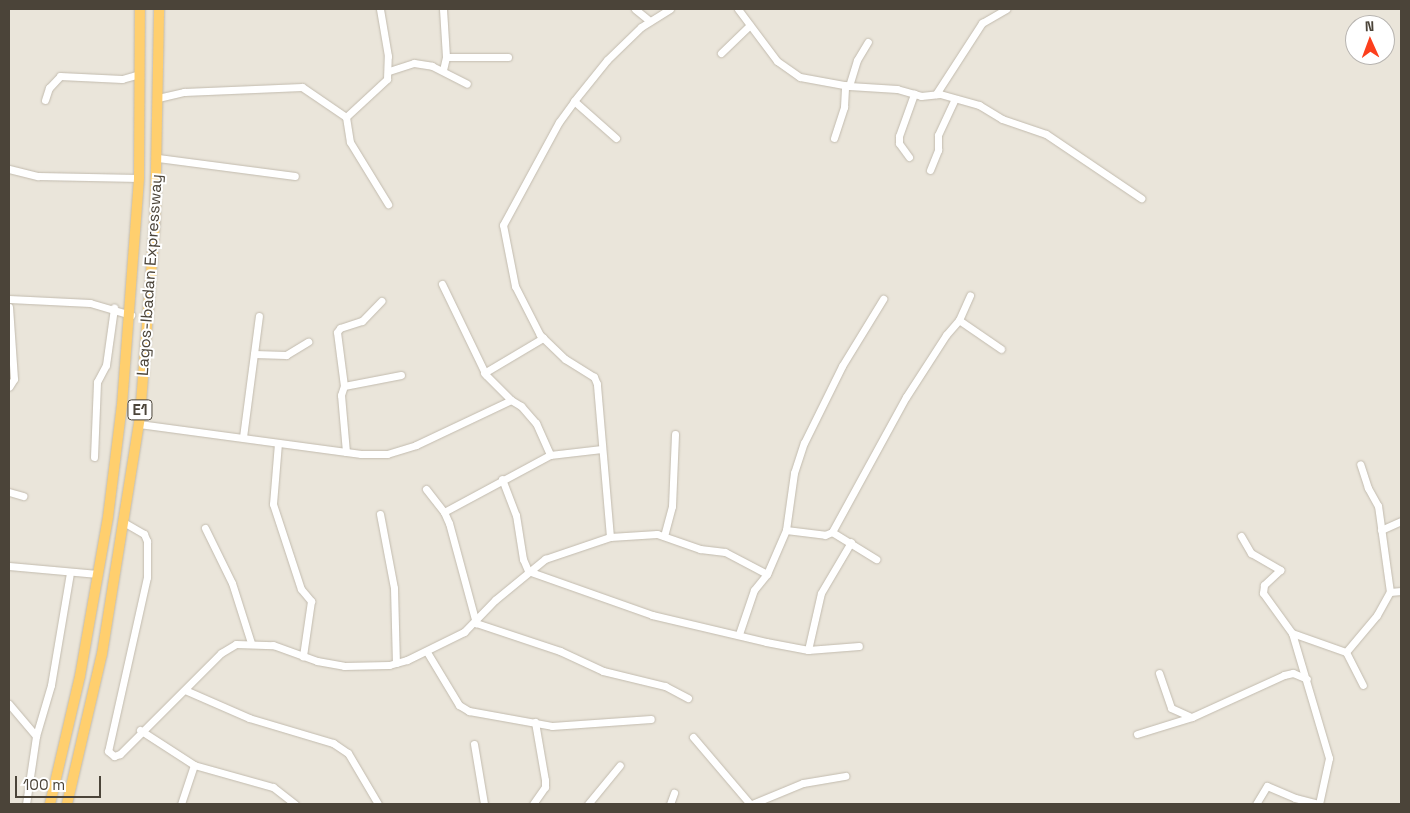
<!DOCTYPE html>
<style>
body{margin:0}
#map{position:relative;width:1410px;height:813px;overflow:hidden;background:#f6f3ec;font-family:"Space Grotesk",sans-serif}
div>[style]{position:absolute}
.residential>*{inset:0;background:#eae5da}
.roads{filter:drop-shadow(0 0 1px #c2bbae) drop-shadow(0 0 1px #c2bbae)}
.minor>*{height:7px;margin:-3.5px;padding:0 3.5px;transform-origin:3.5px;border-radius:3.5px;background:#fff}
.highway>*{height:10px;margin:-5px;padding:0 5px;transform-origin:5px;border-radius:5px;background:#ffcf6e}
span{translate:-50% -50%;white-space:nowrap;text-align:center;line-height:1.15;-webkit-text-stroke:4px #fff;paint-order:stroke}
.shield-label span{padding:1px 4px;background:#fff;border:1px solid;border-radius:4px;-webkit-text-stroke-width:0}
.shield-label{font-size:15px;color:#4b4439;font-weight:700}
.street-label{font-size:16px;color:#4b4439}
.frame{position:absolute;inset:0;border:10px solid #4b4439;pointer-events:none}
.north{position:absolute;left:1345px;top:15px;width:50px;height:50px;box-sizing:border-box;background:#fff;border:1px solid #b7b4b0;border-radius:50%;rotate:358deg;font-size:14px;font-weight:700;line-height:20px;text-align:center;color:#4b4439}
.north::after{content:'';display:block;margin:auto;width:18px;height:22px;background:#fc3f1d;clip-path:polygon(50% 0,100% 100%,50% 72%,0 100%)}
.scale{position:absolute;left:15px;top:776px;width:86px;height:22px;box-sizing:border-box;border:2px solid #4b4439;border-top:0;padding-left:6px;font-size:15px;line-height:18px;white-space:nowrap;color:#4b4439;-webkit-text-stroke:4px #fff;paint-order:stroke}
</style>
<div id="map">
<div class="residential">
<div style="clip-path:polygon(evenodd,9px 9px,1401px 9px,1401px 804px,9px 804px,9px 9px,1355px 25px,1385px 25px,1385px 55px,1355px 55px,1355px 25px)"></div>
</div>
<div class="roads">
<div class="minor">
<div style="left:443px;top:9px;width:48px;rotate:86.4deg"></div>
<div style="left:446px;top:57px;width:13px;rotate:103deg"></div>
<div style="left:635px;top:9px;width:19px;rotate:39deg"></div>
<div style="left:738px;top:9px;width:65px;rotate:53.1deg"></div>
<div style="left:777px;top:61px;width:28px;rotate:35deg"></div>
<div style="left:800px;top:77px;width:50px;rotate:10.4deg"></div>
<div style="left:849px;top:86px;width:48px;rotate:3.6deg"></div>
<div style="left:897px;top:89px;width:25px;rotate:16deg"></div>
<div style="left:921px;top:96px;width:19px;rotate:-6deg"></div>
<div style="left:940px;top:94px;width:41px;rotate:15.8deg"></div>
<div style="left:979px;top:105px;width:27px;rotate:31deg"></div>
<div style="left:1002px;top:119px;width:46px;rotate:18.8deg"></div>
<div style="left:1046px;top:134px;width:115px;rotate:34deg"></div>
<div style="left:721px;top:53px;width:40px;rotate:-44deg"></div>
<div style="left:446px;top:57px;width:62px"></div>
<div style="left:389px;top:71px;width:26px;rotate:-18deg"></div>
<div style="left:414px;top:63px;width:18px;rotate:9deg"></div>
<div style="left:432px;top:66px;width:39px;rotate:27deg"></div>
<div style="left:849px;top:86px;width:27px;rotate:-73deg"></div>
<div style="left:857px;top:60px;width:21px;rotate:-59deg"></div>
<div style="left:936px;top:94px;width:85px;rotate:-57.1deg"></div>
<div style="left:982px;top:23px;width:28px;rotate:-30deg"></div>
<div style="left:158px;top:98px;width:27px;rotate:-13deg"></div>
<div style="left:184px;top:92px;width:118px;rotate:-2.4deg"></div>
<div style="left:302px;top:87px;width:53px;rotate:34.3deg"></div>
<div style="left:45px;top:100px;width:13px;rotate:-72deg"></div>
<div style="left:49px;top:88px;width:16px;rotate:-47deg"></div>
<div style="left:60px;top:76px;width:62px;rotate:2.8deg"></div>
<div style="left:122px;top:79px;width:18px;rotate:-16deg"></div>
<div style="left:574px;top:101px;width:56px;rotate:41.4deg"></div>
<div style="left:346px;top:117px;width:56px;rotate:-42.8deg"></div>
<div style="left:387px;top:79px;width:23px;rotate:-88deg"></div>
<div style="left:388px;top:56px;width:48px;rotate:-99.7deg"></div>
<div style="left:346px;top:117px;width:25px;rotate:81deg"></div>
<div style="left:350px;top:142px;width:73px;rotate:58.5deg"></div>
<div style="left:834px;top:138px;width:33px;rotate:-72deg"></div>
<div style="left:844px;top:107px;width:22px;rotate:-87deg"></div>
<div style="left:909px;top:157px;width:17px;rotate:-126deg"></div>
<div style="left:899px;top:143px;width:7px;rotate:-90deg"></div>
<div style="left:899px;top:136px;width:45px;rotate:-70.3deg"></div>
<div style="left:158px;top:158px;width:138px;rotate:7.5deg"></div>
<div style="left:9px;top:169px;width:30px;rotate:14deg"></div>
<div style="left:38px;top:176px;width:101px;rotate:1.1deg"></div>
<div style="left:930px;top:170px;width:22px;rotate:-68deg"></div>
<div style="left:938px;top:150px;width:15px;rotate:-90deg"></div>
<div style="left:938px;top:135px;width:38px;rotate:-65deg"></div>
<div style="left:442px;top:284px;width:101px;rotate:64.2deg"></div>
<div style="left:486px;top:375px;width:35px;rotate:45deg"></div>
<div style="left:511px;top:400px;width:12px;rotate:31deg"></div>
<div style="left:521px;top:406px;width:23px;rotate:49deg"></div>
<div style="left:536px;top:423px;width:35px;rotate:66deg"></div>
<div style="left:9px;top:299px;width:81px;rotate:2.8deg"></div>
<div style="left:90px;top:303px;width:43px;rotate:16.3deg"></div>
<div style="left:9px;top:307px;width:72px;rotate:86deg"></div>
<div style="left:14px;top:379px;width:9px;rotate:122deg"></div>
<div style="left:959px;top:320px;width:51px;rotate:34.6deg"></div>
<div style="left:254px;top:354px;width:32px;rotate:2deg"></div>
<div style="left:286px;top:355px;width:26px;rotate:-31deg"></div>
<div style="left:484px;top:373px;width:69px;rotate:-30.7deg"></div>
<div style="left:344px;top:386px;width:54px;rotate:-97.4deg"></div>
<div style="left:337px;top:332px;width:5px;rotate:-53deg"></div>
<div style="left:340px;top:328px;width:23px;rotate:-18deg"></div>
<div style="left:362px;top:321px;width:28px;rotate:-46deg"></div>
<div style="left:139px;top:424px;width:224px;rotate:7.7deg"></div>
<div style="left:361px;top:454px;width:26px"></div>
<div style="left:387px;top:454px;width:30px;rotate:-17deg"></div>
<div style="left:416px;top:445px;width:105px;rotate:-25.3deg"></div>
<div style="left:243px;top:437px;width:122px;rotate:-82.5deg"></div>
<div style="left:278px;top:443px;width:61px;rotate:94.7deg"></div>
<div style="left:273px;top:504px;width:89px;rotate:71.8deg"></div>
<div style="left:301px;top:589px;width:16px;rotate:50deg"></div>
<div style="left:311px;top:601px;width:56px;rotate:98.3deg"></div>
<div style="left:346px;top:452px;width:57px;rotate:-95deg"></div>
<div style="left:341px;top:395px;width:9px;rotate:-72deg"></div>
<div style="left:344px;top:386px;width:58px;rotate:-10.9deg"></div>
<div style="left:94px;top:457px;width:75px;rotate:-87.7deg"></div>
<div style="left:97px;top:382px;width:19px;rotate:-62deg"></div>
<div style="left:106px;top:365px;width:58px;rotate:-82deg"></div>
<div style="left:502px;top:479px;width:39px;rotate:69deg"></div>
<div style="left:516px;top:515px;width:45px;rotate:81deg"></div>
<div style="left:523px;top:559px;width:13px;rotate:67deg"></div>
<div style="left:528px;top:571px;width:132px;rotate:19.5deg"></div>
<div style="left:652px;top:615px;width:117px;rotate:13.3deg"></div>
<div style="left:766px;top:642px;width:43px;rotate:10.8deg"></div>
<div style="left:808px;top:650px;width:51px;rotate:-4.5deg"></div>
<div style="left:426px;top:489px;width:29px;rotate:52deg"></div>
<div style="left:444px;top:512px;width:12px;rotate:66deg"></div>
<div style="left:449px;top:523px;width:104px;rotate:74.9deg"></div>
<div style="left:9px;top:492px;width:15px;rotate:16deg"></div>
<div style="left:444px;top:512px;width:120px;rotate:-28.3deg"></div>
<div style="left:550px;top:455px;width:52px;rotate:-6.6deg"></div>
<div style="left:380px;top:514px;width:75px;rotate:79.3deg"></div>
<div style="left:394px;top:588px;width:75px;rotate:88.5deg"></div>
<div style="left:125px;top:523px;width:22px;rotate:30deg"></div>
<div style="left:144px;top:534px;width:8px;rotate:67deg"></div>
<div style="left:147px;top:541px;width:36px;rotate:90deg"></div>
<div style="left:147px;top:577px;width:178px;rotate:102.6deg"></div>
<div style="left:108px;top:751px;width:8px;rotate:40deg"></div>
<div style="left:114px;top:756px;width:6px;rotate:-18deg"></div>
<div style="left:120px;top:754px;width:143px;rotate:-45deg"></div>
<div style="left:221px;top:653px;width:17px;rotate:-31deg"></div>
<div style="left:236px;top:644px;width:37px;rotate:2deg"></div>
<div style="left:273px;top:645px;width:47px;rotate:20deg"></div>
<div style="left:317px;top:661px;width:27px;rotate:10deg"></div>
<div style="left:344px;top:666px;width:45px;rotate:-1.3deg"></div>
<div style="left:389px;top:665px;width:19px;rotate:-16deg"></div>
<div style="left:407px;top:660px;width:64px;rotate:-26.2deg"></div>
<div style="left:464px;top:632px;width:45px;rotate:-45.9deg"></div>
<div style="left:495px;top:600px;width:65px;rotate:-39.4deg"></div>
<div style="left:545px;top:559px;width:69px;rotate:-18.7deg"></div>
<div style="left:610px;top:537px;width:47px;rotate:-3.7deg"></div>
<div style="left:657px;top:534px;width:46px;rotate:19.2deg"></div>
<div style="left:700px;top:549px;width:25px;rotate:7deg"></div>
<div style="left:725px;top:552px;width:47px;rotate:27.6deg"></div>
<div style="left:205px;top:528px;width:61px;rotate:63.9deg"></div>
<div style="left:232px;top:583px;width:63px;rotate:72.4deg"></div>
<div style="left:786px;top:530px;width:39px;rotate:7deg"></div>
<div style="left:825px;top:535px;width:8px;rotate:-23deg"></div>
<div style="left:832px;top:532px;width:154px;rotate:-61.3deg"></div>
<div style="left:906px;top:397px;width:74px;rotate:-57.2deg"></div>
<div style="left:946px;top:335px;width:20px;rotate:-49deg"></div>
<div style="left:959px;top:320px;width:27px;rotate:-66deg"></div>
<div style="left:1381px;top:530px;width:22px;rotate:-24deg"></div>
<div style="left:832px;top:532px;width:52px;rotate:31.5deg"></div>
<div style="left:664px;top:536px;width:31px;rotate:-75deg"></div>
<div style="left:672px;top:506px;width:72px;rotate:-87.6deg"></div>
<div style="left:1241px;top:536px;width:20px;rotate:60deg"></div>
<div style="left:1251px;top:553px;width:34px;rotate:30deg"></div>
<div style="left:1280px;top:570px;width:22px;rotate:137deg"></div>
<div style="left:1264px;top:585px;width:8px;rotate:97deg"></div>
<div style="left:1263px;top:593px;width:49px;rotate:54.1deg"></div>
<div style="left:610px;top:537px;width:154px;rotate:-94.9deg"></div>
<div style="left:597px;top:384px;width:8px;rotate:-113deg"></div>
<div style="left:594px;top:377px;width:34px;rotate:-148deg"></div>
<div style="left:565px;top:359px;width:35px;rotate:-136deg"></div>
<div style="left:540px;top:335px;width:55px;rotate:-117deg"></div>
<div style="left:515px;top:286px;width:62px;rotate:-101.1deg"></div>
<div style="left:503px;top:225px;width:117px;rotate:-61.5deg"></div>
<div style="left:559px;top:122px;width:26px;rotate:-54deg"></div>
<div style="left:574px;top:101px;width:53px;rotate:-51.2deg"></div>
<div style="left:607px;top:60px;width:47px;rotate:-44.1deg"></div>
<div style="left:641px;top:27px;width:34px;rotate:-32deg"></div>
<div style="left:9px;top:566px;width:89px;rotate:5.1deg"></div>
<div style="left:1390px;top:592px;width:11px;rotate:-5deg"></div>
<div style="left:476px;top:623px;width:89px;rotate:18.4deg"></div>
<div style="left:560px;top:651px;width:47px;rotate:24.9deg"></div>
<div style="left:603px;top:671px;width:64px;rotate:13.6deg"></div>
<div style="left:665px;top:686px;width:26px;rotate:28deg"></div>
<div style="left:739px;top:634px;width:46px;rotate:-71.2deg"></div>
<div style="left:754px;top:590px;width:21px;rotate:-51deg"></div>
<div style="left:767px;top:574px;width:48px;rotate:-66.6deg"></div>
<div style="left:786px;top:530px;width:58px;rotate:-82deg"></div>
<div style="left:794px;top:473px;width:32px;rotate:-72deg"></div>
<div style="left:804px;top:443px;width:86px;rotate:-63.7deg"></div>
<div style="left:842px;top:366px;width:79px;rotate:-58.5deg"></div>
<div style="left:808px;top:650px;width:58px;rotate:-77.2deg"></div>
<div style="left:821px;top:593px;width:59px;rotate:-59.5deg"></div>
<div style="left:427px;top:652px;width:62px;rotate:58.9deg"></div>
<div style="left:459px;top:705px;width:12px;rotate:31deg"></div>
<div style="left:469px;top:711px;width:84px;rotate:10.2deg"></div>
<div style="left:552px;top:726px;width:99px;rotate:-4deg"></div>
<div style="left:1346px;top:652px;width:37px;rotate:63deg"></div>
<div style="left:1159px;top:673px;width:37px;rotate:71deg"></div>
<div style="left:1171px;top:708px;width:20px;rotate:24deg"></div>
<div style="left:185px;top:690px;width:70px;rotate:23.6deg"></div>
<div style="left:249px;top:718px;width:88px;rotate:16.6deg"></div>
<div style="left:333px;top:743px;width:18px;rotate:34deg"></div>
<div style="left:348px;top:753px;width:59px;rotate:59.5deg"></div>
<div style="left:9px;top:704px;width:42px;rotate:49.8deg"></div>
<div style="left:140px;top:730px;width:64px;rotate:32.9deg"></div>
<div style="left:194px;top:765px;width:82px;rotate:15.6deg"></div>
<div style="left:273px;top:787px;width:28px;rotate:38deg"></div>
<div style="left:1137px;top:734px;width:58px;rotate:-17.2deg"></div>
<div style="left:1192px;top:717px;width:101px;rotate:-24.5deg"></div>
<div style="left:1284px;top:675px;width:9px;rotate:-13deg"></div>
<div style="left:1293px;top:673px;width:15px;rotate:23deg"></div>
<div style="left:693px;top:737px;width:88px;rotate:49.6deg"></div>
<div style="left:474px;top:744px;width:61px;rotate:80.5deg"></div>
<div style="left:26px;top:804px;width:69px;rotate:-81.6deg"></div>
<div style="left:36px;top:736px;width:53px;rotate:-73.6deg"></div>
<div style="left:51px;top:685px;width:114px;rotate:-80.4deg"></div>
<div style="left:181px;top:804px;width:41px;rotate:-71.6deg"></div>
<div style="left:533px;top:804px;width:21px;rotate:-55deg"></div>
<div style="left:545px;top:787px;width:7px;rotate:-90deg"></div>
<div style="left:545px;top:780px;width:59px;rotate:-99.8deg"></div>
<div style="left:588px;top:804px;width:50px;rotate:-50.6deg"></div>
<div style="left:670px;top:804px;width:12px;rotate:-70deg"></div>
<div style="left:752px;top:804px;width:55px;rotate:-22.4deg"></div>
<div style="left:803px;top:783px;width:43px;rotate:-9.5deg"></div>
<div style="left:1256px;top:804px;width:21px;rotate:-59deg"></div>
<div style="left:1267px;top:786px;width:30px;rotate:23deg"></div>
<div style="left:1295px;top:798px;width:25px;rotate:14deg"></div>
<div style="left:1319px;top:804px;width:47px;rotate:-77.7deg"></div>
<div style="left:1329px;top:758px;width:130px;rotate:-106.5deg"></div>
<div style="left:1292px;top:633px;width:57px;rotate:19.4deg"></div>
<div style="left:1346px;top:652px;width:48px;rotate:-50deg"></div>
<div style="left:1377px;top:615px;width:26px;rotate:-61deg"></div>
<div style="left:1390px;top:592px;width:87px;rotate:-97.9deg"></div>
<div style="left:1378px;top:506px;width:21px;rotate:-119deg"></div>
<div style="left:1368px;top:488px;width:25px;rotate:-108deg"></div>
</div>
<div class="highway">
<div style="left:50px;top:804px;width:131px;rotate:-76.8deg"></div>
<div style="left:80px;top:676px;width:161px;rotate:-80deg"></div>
<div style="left:108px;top:517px;width:113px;rotate:-82.9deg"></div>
<div style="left:122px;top:405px;width:228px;rotate:-85.7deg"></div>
<div style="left:139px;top:178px;width:169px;rotate:-89.7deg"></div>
<div style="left:67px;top:804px;width:154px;rotate:-76.9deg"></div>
<div style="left:102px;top:654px;width:241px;rotate:-80.9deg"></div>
<div style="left:140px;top:416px;width:195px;rotate:-85.6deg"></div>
<div style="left:155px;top:222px;width:213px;rotate:-88.9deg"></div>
</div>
</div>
<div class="shield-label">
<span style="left:140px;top:410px">E1</span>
</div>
<div class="street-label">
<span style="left:150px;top:275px;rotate:-86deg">Lagos-Ibadan Expressway</span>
</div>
<div class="frame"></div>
<div class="north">N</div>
<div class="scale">100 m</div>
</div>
